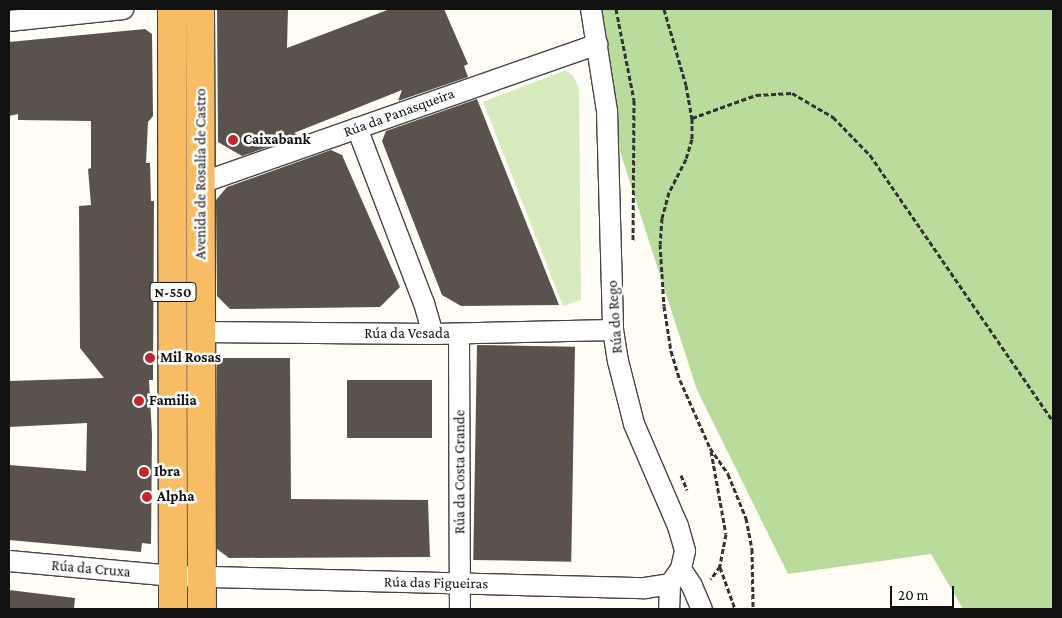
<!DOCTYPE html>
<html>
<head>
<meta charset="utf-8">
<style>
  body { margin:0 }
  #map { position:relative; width:1062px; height:618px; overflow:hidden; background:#fffdf5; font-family:"Crimson Pro",serif }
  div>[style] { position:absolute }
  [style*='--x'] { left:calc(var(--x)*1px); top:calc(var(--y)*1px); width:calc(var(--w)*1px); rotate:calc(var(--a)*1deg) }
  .green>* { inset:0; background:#d5ebbd }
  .forest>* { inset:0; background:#b9dc9c }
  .building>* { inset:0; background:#5a524d; transform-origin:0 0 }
  .path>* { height:3px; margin-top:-1.5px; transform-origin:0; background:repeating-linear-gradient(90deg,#333 0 5px,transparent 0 7.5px) }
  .roads { filter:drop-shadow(1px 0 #444) drop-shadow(-1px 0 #444) drop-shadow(0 1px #444) drop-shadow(0 -1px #444) }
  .minor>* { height:20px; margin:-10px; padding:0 10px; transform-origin:10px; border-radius:10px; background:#fff }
  .trunk>* { height:28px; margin:-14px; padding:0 14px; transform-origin:14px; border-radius:14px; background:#f7bc64 }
  .dots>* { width:14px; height:14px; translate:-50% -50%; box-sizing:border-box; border:2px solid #fff; border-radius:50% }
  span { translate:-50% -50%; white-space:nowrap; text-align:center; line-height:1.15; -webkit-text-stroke:5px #fff; paint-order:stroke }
  .shield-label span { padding:1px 4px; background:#fff; border:1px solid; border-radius:4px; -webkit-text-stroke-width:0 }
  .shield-label { font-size:14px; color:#111; font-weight:700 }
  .street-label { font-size:15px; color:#111 }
  .poi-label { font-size:15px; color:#111; font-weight:700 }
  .left { translate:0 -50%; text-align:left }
  .frame { position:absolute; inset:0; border:10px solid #111; pointer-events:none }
  .scale { position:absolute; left:890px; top:586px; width:64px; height:22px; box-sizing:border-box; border:2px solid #111; border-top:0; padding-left:6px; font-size:15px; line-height:18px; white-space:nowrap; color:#111; -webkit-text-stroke:4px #fff; paint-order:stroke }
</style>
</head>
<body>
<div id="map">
  <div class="green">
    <i style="clip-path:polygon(566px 70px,574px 77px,579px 89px,581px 300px,563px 306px,483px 102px)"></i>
  </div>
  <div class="forest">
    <i style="clip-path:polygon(589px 9px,1053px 9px,1053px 609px,963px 609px,931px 554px,788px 574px,697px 390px,607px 111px)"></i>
  </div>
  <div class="building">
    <i style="clip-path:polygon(217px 9px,288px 9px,287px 48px,390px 9px,444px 9px,468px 64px,464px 66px,468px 77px,398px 101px,402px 90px,294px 133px,300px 136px,242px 156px,218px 142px)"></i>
    <i style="clip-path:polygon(145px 29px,152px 34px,153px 116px,148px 122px,146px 163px,150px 163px,151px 201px,154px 201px,153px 380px,149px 380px,152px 435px,151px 544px,142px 543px,141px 552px,9px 540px,9px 465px,86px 471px,87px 423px,9px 427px,9px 381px,104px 378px,80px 348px,79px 206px,91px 205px,88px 169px,91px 168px,91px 121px,18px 120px,18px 114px,9px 116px,9px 42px)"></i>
    <i style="clip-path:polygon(477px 99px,559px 305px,461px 306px,442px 295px,382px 141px,386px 131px)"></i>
    <i style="clip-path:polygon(331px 150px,342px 155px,400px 287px,380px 307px,230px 309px,217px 296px,216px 200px,227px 187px)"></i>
    <i style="left:477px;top:345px;width:98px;height:215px;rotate:1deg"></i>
    <i style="clip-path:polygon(217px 358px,290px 358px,291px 499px,428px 500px,430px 557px,229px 558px,217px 549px)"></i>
    <i style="left:347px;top:380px;width:85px;height:58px"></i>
    <i style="clip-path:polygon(9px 590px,75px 598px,74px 609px,9px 609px)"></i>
  </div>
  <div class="path">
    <i style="--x:616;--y:9;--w:93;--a:78.8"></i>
    <i style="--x:634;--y:100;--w:142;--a:90.4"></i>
    <i style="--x:664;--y:9;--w:79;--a:73.9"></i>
    <i style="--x:686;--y:85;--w:34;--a:80"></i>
    <i style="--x:692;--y:118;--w:21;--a:90"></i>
    <i style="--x:692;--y:139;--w:21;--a:107"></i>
    <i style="--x:686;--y:159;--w:37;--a:117"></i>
    <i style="--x:669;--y:192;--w:27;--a:105"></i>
    <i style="--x:662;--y:218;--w:26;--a:94"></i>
    <i style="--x:660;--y:244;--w:62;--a:86.3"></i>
    <i style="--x:664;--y:306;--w:46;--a:81.2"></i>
    <i style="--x:671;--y:351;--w:30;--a:73"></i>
    <i style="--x:680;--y:380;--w:74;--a:66.2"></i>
    <i style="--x:710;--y:448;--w:32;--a:55"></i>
    <i style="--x:728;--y:474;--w:48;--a:67.8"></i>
    <i style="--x:746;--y:518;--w:32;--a:79"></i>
    <i style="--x:752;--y:549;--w:60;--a:89"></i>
    <i style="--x:692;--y:118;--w:68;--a:-19.8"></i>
    <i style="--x:756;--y:95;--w:36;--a:-3"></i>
    <i style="--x:792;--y:93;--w:48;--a:30.3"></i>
    <i style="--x:833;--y:117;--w:53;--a:45.8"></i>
    <i style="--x:870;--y:155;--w:323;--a:55.5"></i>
    <i style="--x:711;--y:451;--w:84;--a:79.8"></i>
    <i style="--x:726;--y:534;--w:33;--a:101"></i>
    <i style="--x:720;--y:566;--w:16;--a:125"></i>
    <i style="--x:681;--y:475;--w:16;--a:68"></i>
    <i style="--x:720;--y:567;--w:45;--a:70.3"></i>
  </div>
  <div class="roads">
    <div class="minor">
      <i style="--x:591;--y:9;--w:103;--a:81.1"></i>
      <i style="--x:607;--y:111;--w:219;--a:88.4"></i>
      <i style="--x:613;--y:330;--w:31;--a:81"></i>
      <i style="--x:618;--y:361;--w:65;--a:75.7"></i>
      <i style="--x:634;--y:424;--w:111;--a:66.7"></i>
      <i style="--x:678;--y:526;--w:26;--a:74"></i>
      <i style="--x:685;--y:551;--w:18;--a:103"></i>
      <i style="--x:681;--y:569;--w:19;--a:126"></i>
      <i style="--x:670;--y:584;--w:25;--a:92"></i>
      <i style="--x:9;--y:21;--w:115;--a:-6"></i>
      <i style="--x:357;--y:128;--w:187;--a:69.1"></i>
      <i style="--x:424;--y:303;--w:32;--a:74"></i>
      <i style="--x:201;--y:183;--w:420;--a:-19.3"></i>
      <i style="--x:200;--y:332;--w:233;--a:0.5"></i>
      <i style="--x:433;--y:334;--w:180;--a:-1.3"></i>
      <i style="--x:459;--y:334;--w:275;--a:89.8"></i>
      <i style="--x:9;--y:561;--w:165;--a:5.2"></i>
      <i style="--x:173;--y:576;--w:472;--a:1.5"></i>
      <i style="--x:645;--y:588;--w:25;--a:-9"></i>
      <i style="--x:681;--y:569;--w:20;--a:57"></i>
      <i style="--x:692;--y:586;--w:25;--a:67"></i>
    </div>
    <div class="trunk">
      <i style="--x:172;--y:9;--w:600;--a:89.9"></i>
      <i style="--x:200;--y:9;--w:600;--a:89.81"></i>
    </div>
  </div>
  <div class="dots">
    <i style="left:233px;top:140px;background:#c4262e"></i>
    <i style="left:150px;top:358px;background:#c4262e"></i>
    <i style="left:139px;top:401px;background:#c4262e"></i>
    <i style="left:144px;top:472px;background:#c4262e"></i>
    <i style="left:147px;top:497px;background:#c4262e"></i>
  </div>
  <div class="shield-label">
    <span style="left:173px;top:292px">N-550</span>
  </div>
  <div class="street-label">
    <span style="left:399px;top:113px;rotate:-20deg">Rúa da Panasqueira</span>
    <span style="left:201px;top:174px;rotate:-90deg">Avenida de Rosalía de Castro</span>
    <span style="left:615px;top:317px;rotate:-94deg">Rúa do Rego</span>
    <span style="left:407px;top:334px">Rúa da Vesada</span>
    <span style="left:460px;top:472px;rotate:-90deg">Rúa da Costa Grande</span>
    <span style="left:91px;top:569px;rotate:5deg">Rúa da Cruxa</span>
    <span style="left:436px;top:583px;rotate:1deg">Rúa das Figueiras</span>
  </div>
  <div class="poi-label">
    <span class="left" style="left:243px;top:140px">Caixabank</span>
    <span class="left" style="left:160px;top:358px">Mil Rosas</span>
    <span class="left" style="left:149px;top:401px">Familia</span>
    <span class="left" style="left:154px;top:472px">Ibra</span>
    <span class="left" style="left:157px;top:497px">Alpha</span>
  </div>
  <div class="frame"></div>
  <div class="scale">20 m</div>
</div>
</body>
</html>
